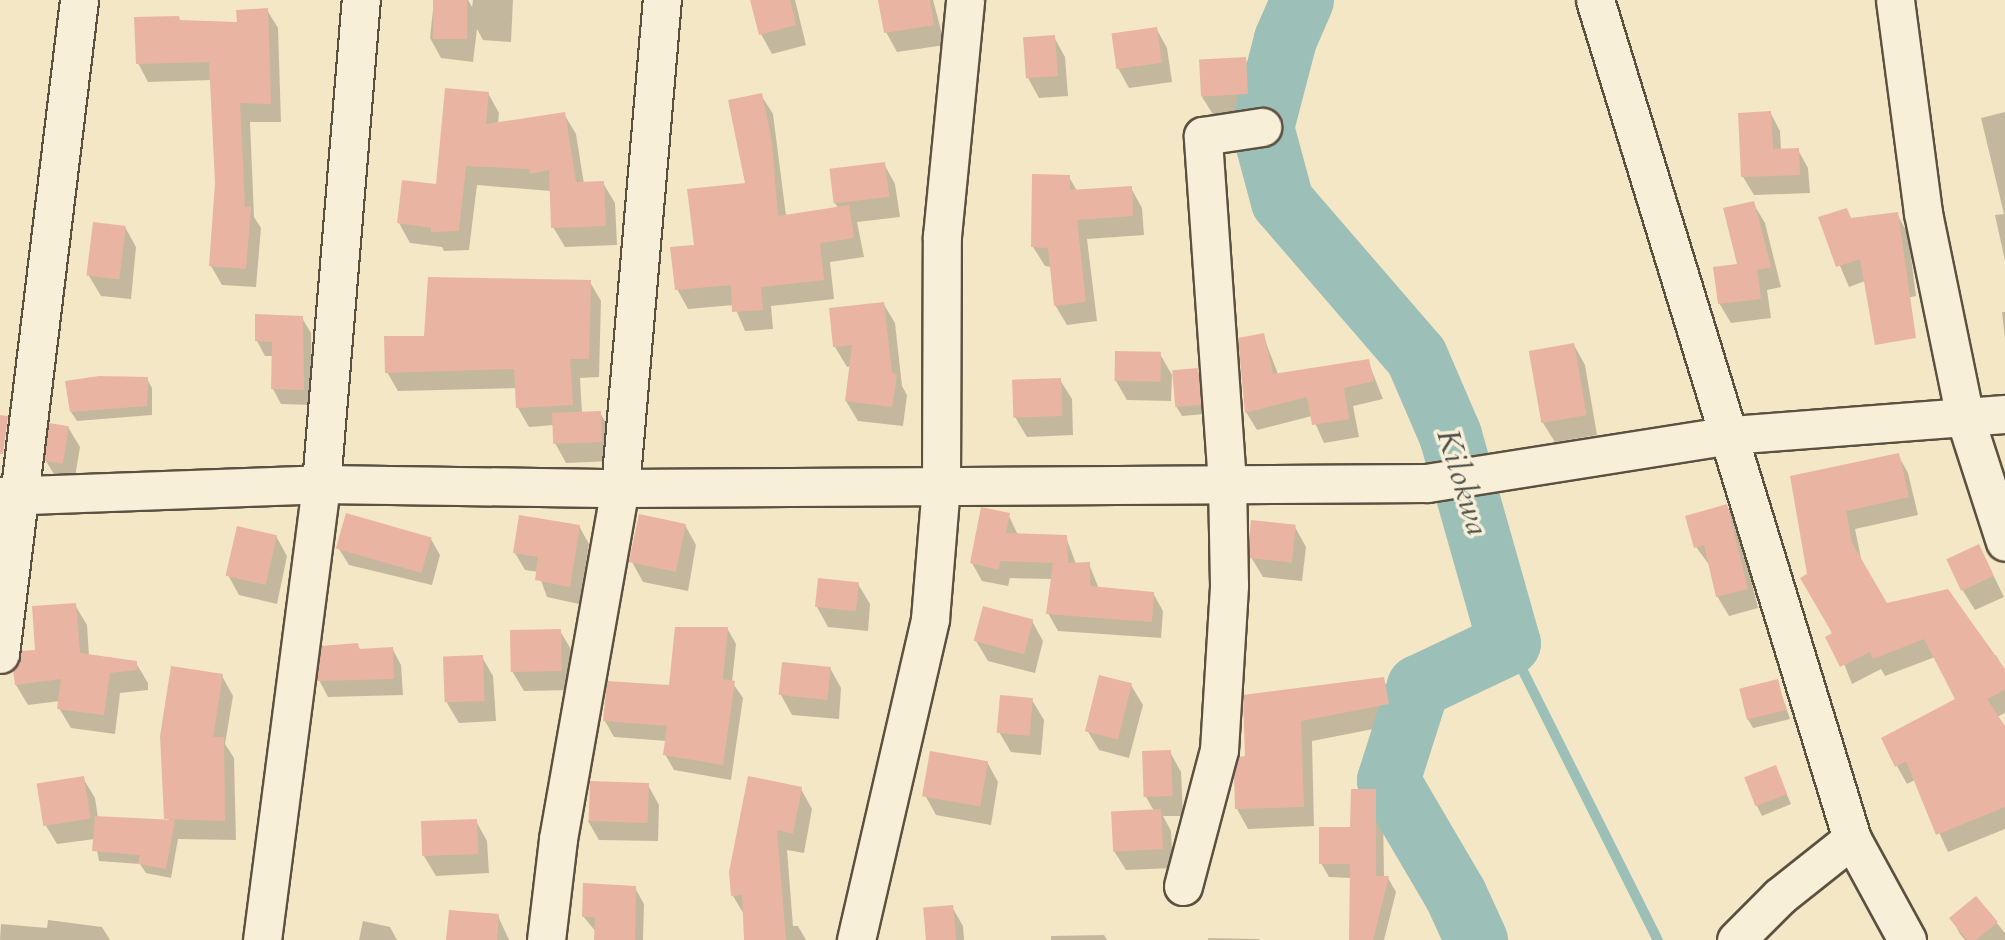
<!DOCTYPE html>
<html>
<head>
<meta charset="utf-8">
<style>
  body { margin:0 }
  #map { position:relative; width:2005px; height:940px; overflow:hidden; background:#f4e7c5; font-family:Cardo,serif }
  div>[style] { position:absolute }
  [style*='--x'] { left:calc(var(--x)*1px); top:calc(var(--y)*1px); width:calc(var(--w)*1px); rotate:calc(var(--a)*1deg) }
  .shadow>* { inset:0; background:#0003 }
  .stream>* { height:10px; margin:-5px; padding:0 5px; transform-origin:5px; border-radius:5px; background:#9cbfb8 }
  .river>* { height:63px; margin:-31.5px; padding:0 31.5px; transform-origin:31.5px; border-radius:31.5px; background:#9cbfb8 }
  .building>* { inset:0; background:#e9b5a2; transform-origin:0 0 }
  .roads { filter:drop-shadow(2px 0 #5c5141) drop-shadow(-2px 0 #5c5141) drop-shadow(0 2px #5c5141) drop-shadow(0 -2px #5c5141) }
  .minor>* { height:37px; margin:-18.5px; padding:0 18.5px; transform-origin:18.5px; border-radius:18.5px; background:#f8efd9 }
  span { translate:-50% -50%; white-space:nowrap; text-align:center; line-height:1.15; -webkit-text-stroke:7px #f8efd9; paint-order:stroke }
  .water-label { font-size:32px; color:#4c4f46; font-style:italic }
</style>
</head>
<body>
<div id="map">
  <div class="shadow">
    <i style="clip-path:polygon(434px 0,468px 0,472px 7px,473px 0,513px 0,511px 42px,483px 40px,477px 29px,473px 62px,441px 58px,430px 38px)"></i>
    <i style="clip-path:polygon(752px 0,795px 0,806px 45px,772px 54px,761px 34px)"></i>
    <i style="clip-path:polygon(880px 0,933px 0,945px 45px,897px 52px,886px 32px)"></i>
    <i style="clip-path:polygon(267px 10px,278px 28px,281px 122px,250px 122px,254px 217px,261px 228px,256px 287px,222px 285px,211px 266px,217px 183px,212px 80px,148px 82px,138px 63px,181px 22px,239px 24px)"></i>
    <i style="clip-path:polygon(1156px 28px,1167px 48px,1172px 82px,1129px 88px,1118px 68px,1113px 34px)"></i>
    <i style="clip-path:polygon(1054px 37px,1065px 57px,1068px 96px,1039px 98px,1028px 78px)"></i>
    <i style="clip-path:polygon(1245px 59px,1256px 79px,1259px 114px,1214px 116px,1202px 97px)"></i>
    <i style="clip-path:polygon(488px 93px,499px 113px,498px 124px,564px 114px,576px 134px,584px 184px,603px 183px,615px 203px,617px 245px,565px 247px,553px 227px,551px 191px,477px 185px,469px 250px,444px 251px,442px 247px,410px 243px,399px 223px,438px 186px)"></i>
    <i style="clip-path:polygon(761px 95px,773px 114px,786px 216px,838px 208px,835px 203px,884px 164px,895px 184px,900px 217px,857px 222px,864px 257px,830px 262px,834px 299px,771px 306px,773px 329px,745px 331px,734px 305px,688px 309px,677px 289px,696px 247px,747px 185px)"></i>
    <i style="clip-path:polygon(1770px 112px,1780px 131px,1781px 150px,1798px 150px,1808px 168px,1810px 193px,1754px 195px,1743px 177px)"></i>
    <i style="clip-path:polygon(2005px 112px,2005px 261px,1995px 215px,2004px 214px,1981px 118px)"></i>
    <i style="clip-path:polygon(1069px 177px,1077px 191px,1131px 188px,1142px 208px,1144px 235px,1087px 239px,1097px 321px,1067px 325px,1055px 305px,1051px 267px,1045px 266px,1033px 247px)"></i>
    <i style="clip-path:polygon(1753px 203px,1765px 223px,1781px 287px,1767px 290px,1771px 318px,1731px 323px,1719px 303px,1739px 266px)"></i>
    <i style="clip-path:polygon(1846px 210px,1852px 220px,1897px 214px,1908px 234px,1916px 296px,1876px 304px,1865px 281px,1849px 287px,1820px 219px)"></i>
    <i style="clip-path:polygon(125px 227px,136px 247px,131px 299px,101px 296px,89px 276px)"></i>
    <i style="clip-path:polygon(590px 282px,601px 301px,599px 377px,580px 378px,582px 413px,600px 413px,612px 433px,613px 461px,566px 463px,555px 443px,554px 425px,529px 427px,518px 408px,517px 388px,398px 391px,387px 372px,426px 338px)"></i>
    <i style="clip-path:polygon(883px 303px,895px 323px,902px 386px,907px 395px,903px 426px,858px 421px,846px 401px,851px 366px,847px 367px,835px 347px,831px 310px)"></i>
    <i style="clip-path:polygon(2002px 312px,2005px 312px,2005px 339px)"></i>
    <i style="clip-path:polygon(302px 318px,311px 333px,312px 405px,281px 404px,273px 389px,273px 356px,265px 356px,257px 341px)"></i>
    <i style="clip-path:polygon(1263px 335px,1278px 374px,1368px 361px,1383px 399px,1353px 406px,1359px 437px,1324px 443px,1312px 416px,1257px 430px,1246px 412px)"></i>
    <i style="clip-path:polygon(1574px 345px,1585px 365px,1597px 435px,1555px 442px,1543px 423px)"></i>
    <i style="clip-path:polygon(1160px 354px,1172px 375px,1171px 401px,1127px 400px,1116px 381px)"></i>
    <i style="clip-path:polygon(1197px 370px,1203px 380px,1205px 414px,1182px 416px,1176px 406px)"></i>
    <i style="clip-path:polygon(147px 379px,152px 388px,152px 415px,77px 421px,71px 412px)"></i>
    <i style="clip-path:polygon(1060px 380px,1072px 399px,1073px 435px,1027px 437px,1015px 417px)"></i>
    <i style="clip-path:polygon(68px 427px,80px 447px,74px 483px,58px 481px,46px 461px)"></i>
    <i style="clip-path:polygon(1898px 455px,1908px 473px,1918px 515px,1855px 529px,1862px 563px,1886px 605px,1991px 657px,1996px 655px,2005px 672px,2005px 713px,1997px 717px,2005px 729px,2005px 829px,1948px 852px,1915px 780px,1907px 784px,1897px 766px,1958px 700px,1935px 657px,1885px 676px,1881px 669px,1852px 684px,1809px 575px,1792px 477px)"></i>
    <i style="clip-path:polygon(1727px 506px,1738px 526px,1758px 608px,1729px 616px,1717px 596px,1710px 566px,1696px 547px)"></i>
    <i style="clip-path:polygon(1008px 514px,1018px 535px,1066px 537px,1076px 564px,1089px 564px,1099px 589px,1153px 593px,1163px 611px,1161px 638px,1058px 631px,1048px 613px,1052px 579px,1010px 578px,1008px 586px,982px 581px,972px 563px)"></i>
    <i style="clip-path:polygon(685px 525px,696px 545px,688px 591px,643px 582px,632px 562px)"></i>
    <i style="clip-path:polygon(579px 526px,589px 544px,579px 604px,547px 597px,538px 572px,525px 570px,515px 553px)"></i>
    <i style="clip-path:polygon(1295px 527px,1306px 547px,1302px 581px,1263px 577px,1251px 557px)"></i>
    <i style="clip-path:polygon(276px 536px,287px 556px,277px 604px,239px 595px,228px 575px)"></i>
    <i style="clip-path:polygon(431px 539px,440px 555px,432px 585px,349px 565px,339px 549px)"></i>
    <i style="clip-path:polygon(1979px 546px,2004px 597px,1975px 610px,1963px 591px)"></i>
    <i style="clip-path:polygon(858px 584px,870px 604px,868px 631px,828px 627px,817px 607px)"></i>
    <i style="clip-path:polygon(75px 605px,87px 625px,89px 656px,136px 663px,148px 683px,148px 690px,120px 693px,115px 734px,71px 728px,59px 708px,60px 701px,28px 705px,16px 685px,36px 651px)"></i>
    <i style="clip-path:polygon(1032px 621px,1043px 641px,1035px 673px,988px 661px,976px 641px)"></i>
    <i style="clip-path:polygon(727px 628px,736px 644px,732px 682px,743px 698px,731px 780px,674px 770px,665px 754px,667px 741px,614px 737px,605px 721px,670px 687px)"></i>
    <i style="clip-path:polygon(560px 631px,572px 651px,572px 690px,524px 691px,512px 671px)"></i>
    <i style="clip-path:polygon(357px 644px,361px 651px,392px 648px,401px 665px,403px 695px,328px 697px,319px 680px)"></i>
    <i style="clip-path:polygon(482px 657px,493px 676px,496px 721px,459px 723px,447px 703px)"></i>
    <i style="clip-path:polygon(830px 668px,841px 688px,839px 719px,792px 715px,781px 695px)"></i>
    <i style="clip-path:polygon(222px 676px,233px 696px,225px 744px,234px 758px,236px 840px,178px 839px,171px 878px,146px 873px,140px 864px,99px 861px,95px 839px,57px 844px,45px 824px,83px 778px,95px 798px,98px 818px,168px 822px)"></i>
    <i style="clip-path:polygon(1383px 679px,1394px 699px,1399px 724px,1312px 741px,1314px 826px,1248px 829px,1237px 809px,1247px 758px,1245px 697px)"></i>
    <i style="clip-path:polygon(1777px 681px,1790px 719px,1753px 728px,1747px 718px)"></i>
    <i style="clip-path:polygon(1131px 685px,1143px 705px,1129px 758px,1099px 750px,1087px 730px)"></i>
    <i style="clip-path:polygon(1032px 700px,1044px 720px,1041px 755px,1011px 752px,999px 732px)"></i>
    <i style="clip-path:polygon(1170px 752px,1181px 772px,1183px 816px,1163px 816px,1171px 831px,1173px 868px,1126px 870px,1114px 851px,1154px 811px,1146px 797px)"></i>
    <i style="clip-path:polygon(987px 762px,998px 782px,991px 825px,936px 815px,925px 795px)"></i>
    <i style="clip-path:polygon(1775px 767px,1791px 804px,1762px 816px,1757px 806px)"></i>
    <i style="clip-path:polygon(648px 785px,659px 805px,658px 841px,599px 840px,588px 821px)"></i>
    <i style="clip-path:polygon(801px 789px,812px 809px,804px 853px,787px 850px,793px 926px,798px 926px,806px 940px,746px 940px,745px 916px,733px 896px)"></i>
    <i style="clip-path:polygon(1375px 791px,1383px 805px,1384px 878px,1388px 878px,1396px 892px,1384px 940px,1351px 940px,1351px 878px,1329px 877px,1321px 863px,1352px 828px)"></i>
    <i style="clip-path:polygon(476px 821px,487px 841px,489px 873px,436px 876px,424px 856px)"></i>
    <i style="clip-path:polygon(635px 888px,644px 904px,643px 940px,595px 940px,596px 932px,583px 916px)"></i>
    <i style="clip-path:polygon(1976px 898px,2005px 933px,2005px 940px,1965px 940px,1960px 934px,1952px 919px)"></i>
    <i style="clip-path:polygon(952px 907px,963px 926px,964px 940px,927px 940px)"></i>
    <i style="clip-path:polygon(498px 916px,509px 940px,448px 940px)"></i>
    <i style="clip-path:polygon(48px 920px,102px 927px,110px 940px,0 940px,1px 924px,47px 928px)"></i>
    <i style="clip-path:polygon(363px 921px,390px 927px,397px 940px,359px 940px)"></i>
    <i style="clip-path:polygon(1104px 935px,1107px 940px,1051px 940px,1051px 936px)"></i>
    <i style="clip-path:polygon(1208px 938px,1259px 939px,1260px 940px,1208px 940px)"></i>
  </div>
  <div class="stream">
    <i style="--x:1509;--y:643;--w:332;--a:63.4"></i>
  </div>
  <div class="river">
    <i style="--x:1302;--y:0;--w:43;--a:113.6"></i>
    <i style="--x:1285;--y:39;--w:91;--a:104.6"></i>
    <i style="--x:1262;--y:127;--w:77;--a:74.9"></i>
    <i style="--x:1282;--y:201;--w:205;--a:49.2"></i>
    <i style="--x:1416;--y:356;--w:86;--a:66.7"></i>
    <i style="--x:1450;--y:435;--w:216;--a:74.2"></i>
    <i style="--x:1509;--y:643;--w:101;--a:154.7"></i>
    <i style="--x:1418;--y:686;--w:99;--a:107.7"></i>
    <i style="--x:1388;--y:780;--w:132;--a:59.6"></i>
    <i style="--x:1455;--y:894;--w:51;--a:65.5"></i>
  </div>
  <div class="building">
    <i style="left:433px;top:0;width:34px;height:39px"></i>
    <i style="clip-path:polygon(750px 0,790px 0,796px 25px,759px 35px)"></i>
    <i style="clip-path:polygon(878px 0,930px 0,934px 25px,884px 33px)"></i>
    <i style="clip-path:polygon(268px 8px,271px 104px,240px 103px,245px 207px,251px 207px,246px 269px,209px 266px,215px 183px,209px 62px,136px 64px,134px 17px,179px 16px,180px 20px,237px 22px,236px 10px)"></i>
    <i style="left:1157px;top:27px;width:36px;height:46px;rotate:82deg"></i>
    <i style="left:1055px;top:35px;width:41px;height:32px;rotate:86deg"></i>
    <i style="left:1246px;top:57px;width:37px;height:47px;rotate:87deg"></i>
    <i style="clip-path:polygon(445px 88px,489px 92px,486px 124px,565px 112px,576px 182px,604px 181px,606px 226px,551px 228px,549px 170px,530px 174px,529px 169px,466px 166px,459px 231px,431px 232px,431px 228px,397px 223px,402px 180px,436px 184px)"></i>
    <i style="clip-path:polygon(762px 93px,772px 143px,778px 216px,849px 205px,854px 238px,820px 243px,824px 280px,761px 287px,763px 310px,732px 312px,731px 285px,675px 290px,670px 247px,694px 245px,687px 189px,745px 183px,728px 100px)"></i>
    <i style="clip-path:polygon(1771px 111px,1773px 149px,1799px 148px,1800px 175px,1741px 177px,1738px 113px)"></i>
    <i style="left:885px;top:162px;width:35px;height:56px;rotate:83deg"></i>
    <i style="clip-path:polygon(1032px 174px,1070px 175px,1070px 190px,1132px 186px,1133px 216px,1077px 220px,1086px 302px,1054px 306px,1048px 248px,1031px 247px)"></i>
    <i style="clip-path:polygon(1754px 201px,1771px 267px,1757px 270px,1761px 299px,1718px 304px,1713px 267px,1737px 264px,1723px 208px)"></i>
    <i style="clip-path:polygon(1847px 208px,1851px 218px,1898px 212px,1916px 338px,1875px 345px,1860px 259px,1836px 267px,1818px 217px)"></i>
    <i style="left:93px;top:222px;width:33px;height:54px;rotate:7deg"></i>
    <i style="clip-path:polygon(428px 277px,591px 280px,589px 359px,570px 359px,573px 405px,516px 408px,514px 369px,385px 373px,384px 336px,424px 336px)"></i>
    <i style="clip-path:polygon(884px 302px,892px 373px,897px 374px,892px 407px,845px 401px,852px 345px,833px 347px,829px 308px)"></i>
    <i style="clip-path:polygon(255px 314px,303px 316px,304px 390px,271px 389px,272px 342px,255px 341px)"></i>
    <i style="clip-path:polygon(1264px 333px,1273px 374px,1369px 359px,1374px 381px,1344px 388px,1349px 419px,1312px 425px,1307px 397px,1245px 413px,1238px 338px)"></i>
    <i style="left:1574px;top:343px;width:73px;height:46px;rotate:80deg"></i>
    <i style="left:1115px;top:351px;width:46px;height:30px;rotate:1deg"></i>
    <i style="left:1198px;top:368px;width:37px;height:26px;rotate:85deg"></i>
    <i style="clip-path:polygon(99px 376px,148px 377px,147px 406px,70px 412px,65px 381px)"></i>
    <i style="left:1061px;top:378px;width:38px;height:49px;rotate:88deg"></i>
    <i style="left:601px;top:411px;width:31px;height:49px;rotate:88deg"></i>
    <i style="clip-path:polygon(0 415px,8px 416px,3px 454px,0 454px)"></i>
    <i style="left:49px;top:423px;width:20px;height:38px;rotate:9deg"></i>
    <i style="clip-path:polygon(1899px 453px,1909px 497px,1846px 511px,1852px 543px,1887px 603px,1948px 589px,2005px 669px,2005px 690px,1987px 699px,2005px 726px,2005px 807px,1936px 835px,1906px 761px,1895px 767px,1881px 738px,1955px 699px,1924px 639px,1873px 659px,1870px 652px,1840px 667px,1825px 637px,1832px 633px,1800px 578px,1807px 574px,1790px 476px)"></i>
    <i style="clip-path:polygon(1727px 504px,1748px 589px,1716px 597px,1704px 545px,1694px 548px,1685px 516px)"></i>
    <i style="clip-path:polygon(981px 507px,1010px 513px,1006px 533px,1067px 535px,1068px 563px,1090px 562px,1090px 586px,1154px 592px,1152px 622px,1046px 614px,1053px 563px,1000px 561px,999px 570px,970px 563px)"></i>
    <i style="left:346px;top:513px;width:89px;height:37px;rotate:16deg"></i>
    <i style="left:639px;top:514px;width:48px;height:49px;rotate:12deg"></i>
    <i style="clip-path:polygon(519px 515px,580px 525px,570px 587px,535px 580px,538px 557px,513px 553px)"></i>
    <i style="left:1251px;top:520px;width:45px;height:38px;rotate:6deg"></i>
    <i style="left:237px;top:526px;width:41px;height:51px;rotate:13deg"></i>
    <i style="left:1979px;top:544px;width:35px;height:36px;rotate:65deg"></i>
    <i style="left:818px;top:578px;width:41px;height:29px;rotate:6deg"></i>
    <i style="clip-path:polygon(76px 603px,80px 653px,137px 661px,137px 670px,110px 673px,104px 715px,57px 709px,61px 679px,15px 685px,13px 670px,21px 651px,35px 650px,32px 606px)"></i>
    <i style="left:983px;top:606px;width:52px;height:36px;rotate:15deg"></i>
    <i style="clip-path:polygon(675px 627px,728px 627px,723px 679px,735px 681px,723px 765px,663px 755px,667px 726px,603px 721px,607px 681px,669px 685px)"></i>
    <i style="left:561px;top:629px;width:42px;height:51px;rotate:89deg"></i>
    <i style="clip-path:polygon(358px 643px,359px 649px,393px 647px,394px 679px,317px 681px,321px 646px)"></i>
    <i style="left:483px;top:655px;width:46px;height:40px;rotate:88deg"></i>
    <i style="left:782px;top:662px;width:49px;height:33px;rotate:6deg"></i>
    <i style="clip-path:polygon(171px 666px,223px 674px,213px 737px,224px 737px,225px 821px,164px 819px,160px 736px)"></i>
    <i style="left:1099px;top:675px;width:34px;height:58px;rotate:14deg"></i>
    <i style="clip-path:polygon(1384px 677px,1389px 704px,1301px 721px,1304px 807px,1235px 809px,1234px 775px,1239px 757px,1245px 756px,1243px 695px)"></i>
    <i style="left:1778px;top:679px;width:32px;height:40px;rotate:76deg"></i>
    <i style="left:1000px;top:695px;width:33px;height:38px;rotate:5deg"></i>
    <i style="left:1171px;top:750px;width:46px;height:29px;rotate:88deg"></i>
    <i style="left:930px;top:751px;width:59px;height:46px;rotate:10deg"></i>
    <i style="left:1776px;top:765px;width:31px;height:34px;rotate:69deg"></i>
    <i style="left:84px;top:776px;width:43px;height:48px;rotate:81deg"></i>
    <i style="clip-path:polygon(748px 776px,802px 787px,793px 834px,777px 830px,786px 940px,744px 940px,742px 895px,731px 896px,729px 872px)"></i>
    <i style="left:590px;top:781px;width:59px;height:40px;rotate:2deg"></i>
    <i style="clip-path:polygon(1351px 789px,1376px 789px,1376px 876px,1389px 876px,1373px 940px,1349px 940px,1350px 864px,1319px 864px,1319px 827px,1350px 827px)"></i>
    <i style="left:1161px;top:809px;width:40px;height:50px;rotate:87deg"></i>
    <i style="clip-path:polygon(95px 816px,175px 820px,166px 869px,138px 864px,140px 855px,92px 851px)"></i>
    <i style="left:477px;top:819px;width:35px;height:56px;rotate:88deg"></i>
    <i style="clip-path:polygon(583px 883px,636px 886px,635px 940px,594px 940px,595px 917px,582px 917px)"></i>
    <i style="clip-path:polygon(1976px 896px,1998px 922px,1976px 940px,1967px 940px,1949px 918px)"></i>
    <i style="left:953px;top:905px;width:35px;height:30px;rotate:85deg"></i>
    <i style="clip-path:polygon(449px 910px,499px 914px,497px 940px,446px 940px)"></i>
  </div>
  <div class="roads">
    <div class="minor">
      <i style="--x:1595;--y:0;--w:877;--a:72.97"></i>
      <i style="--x:1852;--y:839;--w:115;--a:61.4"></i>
      <i style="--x:1895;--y:0;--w:215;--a:82.5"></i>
      <i style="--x:1923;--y:213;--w:209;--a:78.4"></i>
      <i style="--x:1965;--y:418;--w:130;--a:72.1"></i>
      <i style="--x:0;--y:496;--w:321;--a:-2.1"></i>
      <i style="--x:321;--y:484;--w:299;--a:0.8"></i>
      <i style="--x:620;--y:488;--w:807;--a:-0.35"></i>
      <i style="--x:1427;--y:483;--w:308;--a:-9"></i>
      <i style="--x:1731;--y:435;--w:275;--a:-4.4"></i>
      <i style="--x:0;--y:654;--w:659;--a:-83.11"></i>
      <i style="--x:1183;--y:886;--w:141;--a:-75.2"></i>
      <i style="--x:1219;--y:750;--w:165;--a:-86.5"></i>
      <i style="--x:1229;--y:585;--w:102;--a:-91.1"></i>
      <i style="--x:1227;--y:483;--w:348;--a:-94"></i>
      <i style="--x:1203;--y:136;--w:60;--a:-8.7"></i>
      <i style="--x:262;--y:940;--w:460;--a:-82.6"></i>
      <i style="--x:321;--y:484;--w:486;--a:-85.3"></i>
      <i style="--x:546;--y:940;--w:102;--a:-83.2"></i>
      <i style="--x:558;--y:839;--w:356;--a:-80"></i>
      <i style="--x:620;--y:488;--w:490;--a:-85.1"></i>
      <i style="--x:856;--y:940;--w:329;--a:-77"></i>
      <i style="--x:930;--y:619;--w:134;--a:-85.3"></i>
      <i style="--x:941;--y:485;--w:249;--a:-89.8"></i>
      <i style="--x:942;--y:236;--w:237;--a:-84.4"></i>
      <i style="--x:1736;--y:940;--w:62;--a:-45"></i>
      <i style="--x:1780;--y:896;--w:92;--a:-38.4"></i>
    </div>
  </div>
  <div class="water-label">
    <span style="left:1462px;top:482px;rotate:73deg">Kilokwa</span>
  </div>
</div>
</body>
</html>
